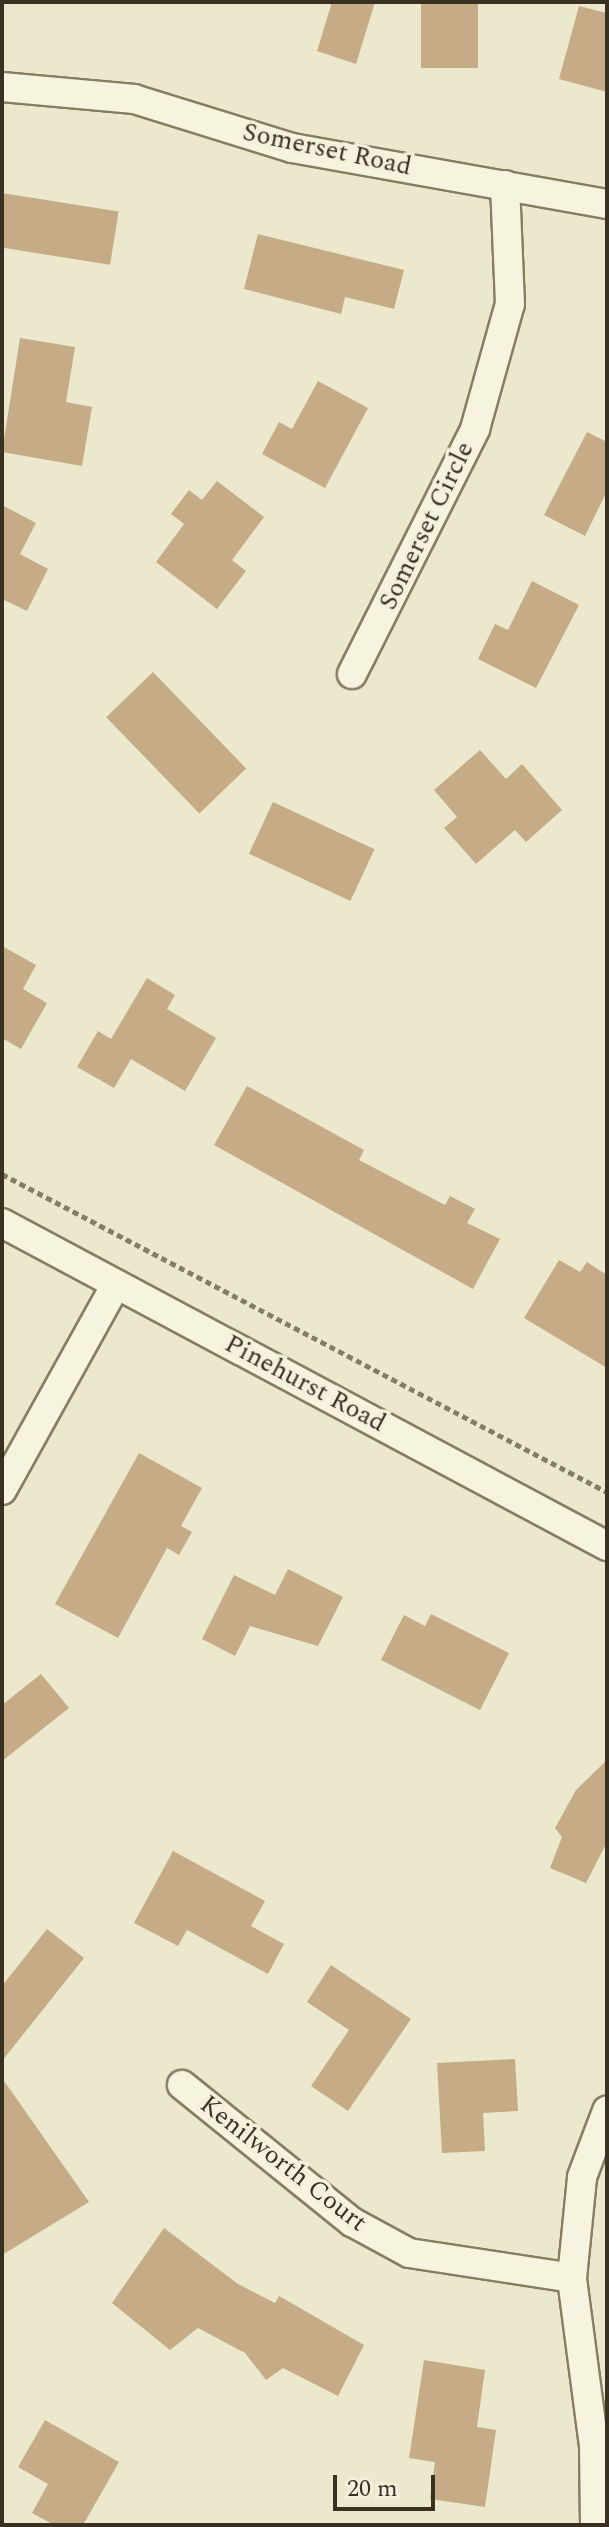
<!DOCTYPE html>
<html>
<head>
<meta charset="utf-8">
<style>
  body { margin:0 }
  #map { position:relative; width:609px; height:2527px; overflow:hidden; background:#ebe8cd; font-family:Spectral,serif }
  div>[style] { position:absolute }
  [style*='--x'] { left:calc(var(--x)*1px); top:calc(var(--y)*1px); width:calc(var(--w)*1px); rotate:calc(var(--a)*1deg) }
  .building>* { inset:0; background:#c5ac87; transform-origin:0 0 }
  .path>* { height:5px; margin-top:-2.5px; transform-origin:0; background:repeating-linear-gradient(90deg,#877d62 0 6px,transparent 0 10px) }
  .roads { filter:drop-shadow(2px 0 #877d62) drop-shadow(-2px 0 #877d62) drop-shadow(0 2px #877d62) drop-shadow(0 -2px #877d62) }
  .street>* { height:28px; margin:-14px; padding:0 14px; transform-origin:14px; border-radius:14px; background:#f6f4df }
  span { translate:-50% -50%; white-space:nowrap; text-align:center; line-height:1.15; -webkit-text-stroke:7px #f3f1db; paint-order:stroke }
  .street-label { font-size:26px; color:#393223 }
  .frame { position:absolute; inset:0; border:4px solid #393223; pointer-events:none }
  .scale { position:absolute; left:333px; top:2475px; width:102px; height:36px; box-sizing:border-box; border:4px solid #393223; border-top:0; padding-left:10px; font-size:24px; line-height:28px; white-space:nowrap; color:#393223; -webkit-text-stroke:6px #f3f1db; paint-order:stroke }
</style>
</head>
<body>
<div id="map">
  <div class="building">
    <i style="clip-path:polygon(332px 2px,375px 2px,356px 64px,317px 51px)"></i>
    <i style="left:421px;top:2px;width:57px;height:66px"></i>
    <i style="clip-path:polygon(579px 6px,607px 13px,607px 92px,559px 79px)"></i>
    <i style="left:2px;top:193px;width:118px;height:54px;rotate:9deg"></i>
    <i style="clip-path:polygon(258px 234px,404px 270px,394px 309px,345px 297px,341px 314px,244px 289px)"></i>
    <i style="clip-path:polygon(20px 338px,75px 347px,66px 402px,92px 407px,82px 466px,2px 452px)"></i>
    <i style="clip-path:polygon(318px 381px,368px 408px,325px 488px,262px 454px,279px 422px,292px 429px)"></i>
    <i style="clip-path:polygon(587px 432px,607px 442px,607px 491px,585px 536px,544px 515px)"></i>
    <i style="clip-path:polygon(217px 481px,264px 517px,232px 560px,246px 571px,217px 609px,156px 562px,184px 524px,171px 514px,189px 490px,202px 500px)"></i>
    <i style="clip-path:polygon(2px 505px,36px 523px,20px 554px,48px 569px,27px 611px,2px 599px)"></i>
    <i style="clip-path:polygon(532px 581px,579px 605px,536px 688px,478px 659px,495px 624px,508px 630px)"></i>
    <i style="left:153px;top:672px;width:134px;height:65px;rotate:46deg"></i>
    <i style="clip-path:polygon(480px 750px,506px 779px,522px 764px,562px 810px,526px 842px,515px 830px,476px 864px,444px 828px,457px 817px,434px 790px)"></i>
    <i style="left:273px;top:802px;width:112px;height:57px;rotate:25deg"></i>
    <i style="clip-path:polygon(2px 946px,36px 965px,23px 989px,47px 1003px,21px 1049px,2px 1038px)"></i>
    <i style="clip-path:polygon(147px 978px,175px 995px,167px 1009px,216px 1038px,185px 1091px,131px 1059px,114px 1088px,77px 1067px,98px 1031px,111px 1039px)"></i>
    <i style="clip-path:polygon(247px 1086px,364px 1150px,359px 1160px,445px 1205px,450px 1196px,475px 1209px,467px 1223px,500px 1239px,473px 1289px,214px 1145px)"></i>
    <i style="clip-path:polygon(559px 1260px,580px 1272px,587px 1262px,607px 1275px,607px 1368px,524px 1318px)"></i>
    <i style="clip-path:polygon(139px 1453px,202px 1488px,181px 1526px,192px 1532px,179px 1555px,167px 1548px,118px 1638px,55px 1604px)"></i>
    <i style="clip-path:polygon(288px 1569px,343px 1597px,318px 1646px,250px 1626px,235px 1656px,202px 1639px,234px 1575px,275px 1595px)"></i>
    <i style="clip-path:polygon(431px 1614px,509px 1653px,480px 1710px,381px 1660px,404px 1615px,425px 1626px)"></i>
    <i style="clip-path:polygon(41px 1674px,69px 1708px,2px 1761px,2px 1705px)"></i>
    <i style="clip-path:polygon(607px 1760px,607px 1842px,586px 1883px,550px 1868px,562px 1837px,555px 1828px,576px 1790px)"></i>
    <i style="clip-path:polygon(173px 1851px,265px 1901px,251px 1926px,284px 1944px,268px 1974px,187px 1930px,178px 1946px,134px 1923px)"></i>
    <i style="clip-path:polygon(47px 1929px,84px 1958px,2px 2061px,2px 1986px)"></i>
    <i style="clip-path:polygon(331px 1965px,411px 2019px,348px 2111px,311px 2086px,349px 2030px,307px 2002px)"></i>
    <i style="clip-path:polygon(515px 2059px,518px 2111px,483px 2113px,485px 2151px,442px 2153px,437px 2063px)"></i>
    <i style="clip-path:polygon(2px 2078px,89px 2202px,2px 2255px)"></i>
    <i style="clip-path:polygon(164px 2228px,238px 2284px,275px 2303px,279px 2296px,364px 2345px,338px 2396px,283px 2368px,266px 2380px,245px 2353px,198px 2328px,170px 2350px,112px 2303px)"></i>
    <i style="clip-path:polygon(424px 2360px,485px 2370px,477px 2427px,496px 2430px,485px 2507px,430px 2499px,435px 2462px,409px 2458px)"></i>
    <i style="clip-path:polygon(45px 2420px,119px 2462px,83px 2525px,54px 2525px,32px 2513px,48px 2484px,18px 2467px)"></i>
  </div>
  <div class="path">
    <i style="--x:2;--y:1174;--w:683;--a:27.73"></i>
  </div>
  <div class="roads">
    <div class="street">
      <i style="--x:2;--y:87;--w:133;--a:5.2"></i>
      <i style="--x:134;--y:99;--w:165;--a:17.2"></i>
      <i style="--x:292;--y:148;--w:320;--a:10.1"></i>
      <i style="--x:352;--y:674;--w:274;--a:-63.3"></i>
      <i style="--x:475;--y:429;--w:130;--a:-74.4"></i>
      <i style="--x:510;--y:304;--w:119;--a:-92.4"></i>
      <i style="--x:2;--y:1223;--w:686;--a:28.1"></i>
      <i style="--x:2;--y:1490;--w:235;--a:-61"></i>
      <i style="--x:182;--y:2085;--w:218;--a:38.9"></i>
      <i style="--x:352;--y:2222;--w:65;--a:28.5"></i>
      <i style="--x:409;--y:2253;--w:165;--a:8.7"></i>
      <i style="--x:595;--y:2525;--w:79;--a:-90.7"></i>
      <i style="--x:594;--y:2446;--w:169;--a:-97.5"></i>
      <i style="--x:572;--y:2278;--w:101;--a:-84.3"></i>
      <i style="--x:582;--y:2177;--w:71;--a:-69.3"></i>
    </div>
  </div>
  <div class="street-label">
    <span style="left:327px;top:150px;rotate:12deg">Somerset Road</span>
    <span style="left:427px;top:526px;rotate:-64deg">Somerset Circle</span>
    <span style="left:305px;top:1384px;rotate:28deg">Pinehurst Road</span>
    <span style="left:283px;top:2164px;rotate:38deg">Kenilworth Court</span>
  </div>
  <div class="frame"></div>
  <div class="scale">20 m</div>
</div>
</body>
</html>
